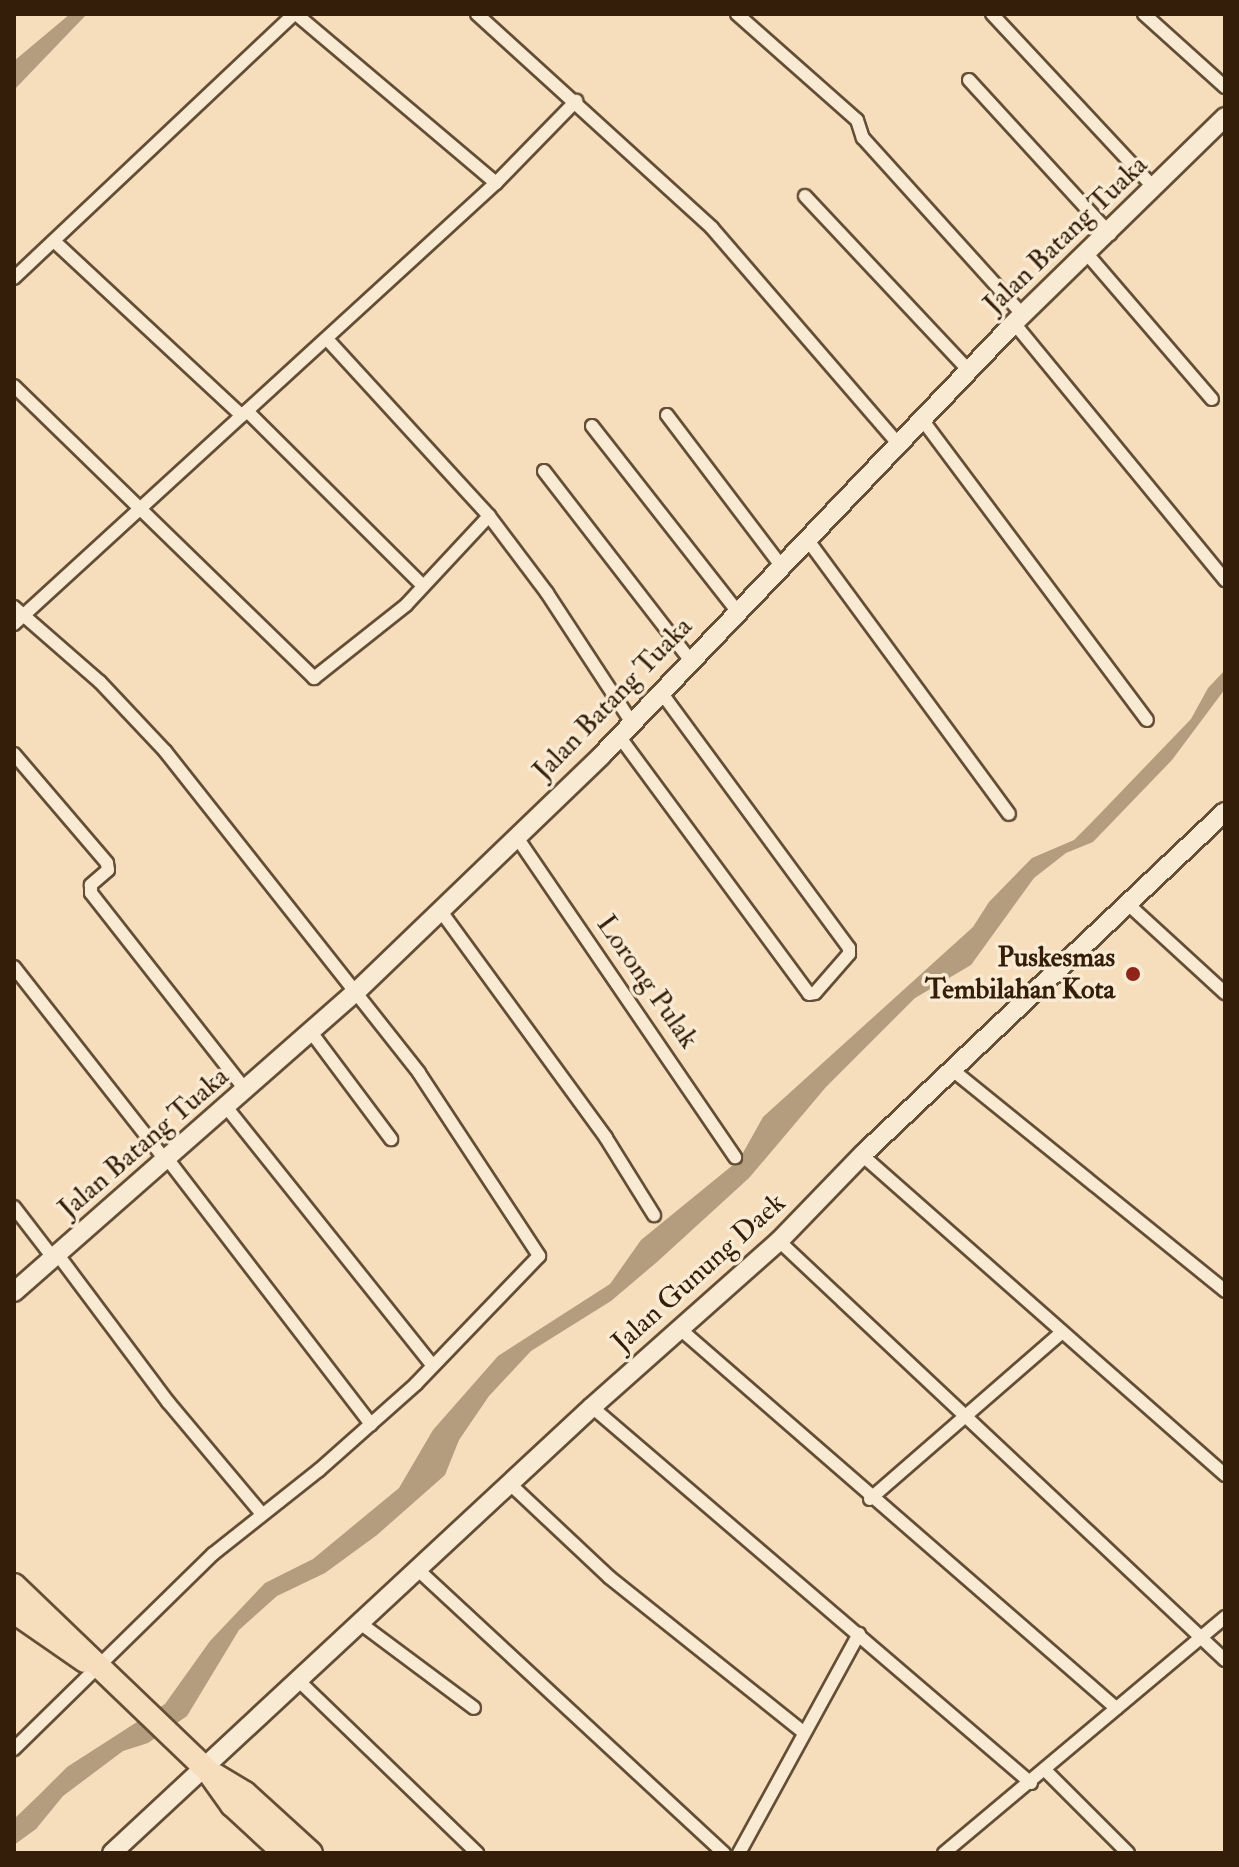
<!DOCTYPE html>
<html>
<head>
<meta charset="utf-8">
<style>
  body { margin:0 }
  #map { position:relative; width:1239px; height:1867px; overflow:hidden; background:#f6debc; font-family:"IM FELL Double Pica",serif }
  div>[style] { position:absolute }
  [style*='--x'] { left:calc(var(--x)*1px); top:calc(var(--y)*1px); width:calc(var(--w)*1px); rotate:calc(var(--a)*1deg) }
  .water>* { inset:0; background:#b49d7f }
  .roads { filter:drop-shadow(2px 0 #644e36) drop-shadow(-2px 0 #644e36) drop-shadow(0 2px #644e36) drop-shadow(0 -2px #644e36) }
  .street>* { height:12px; margin:-6px; padding:0 6px; transform-origin:6px; border-radius:6px; background:#f9ead3 }
  .secondary>* { height:18px; margin:-9px; padding:0 9px; transform-origin:9px; border-radius:9px; background:#f9ead3 }
  .highway>* { height:22px; margin:-11px; padding:0 11px; transform-origin:11px; border-radius:11px; background:#f6debc }
  .dots>* { width:22px; height:22px; translate:-50% -50%; box-sizing:border-box; border:4px solid #f9ead3; border-radius:50% }
  span { translate:-50% -50%; white-space:nowrap; text-align:center; line-height:1.15; -webkit-text-stroke:7px #f9ead3; paint-order:stroke }
  .street-label { font-size:28px; color:#341e0a }
  .poi-label { font-size:28px; color:#341e0a; font-weight:700 }
  .right { translate:-100% -50%; text-align:right }
  .frame { position:absolute; inset:0; border:16px solid #341e0a; pointer-events:none }
</style>
</head>
<body>
<div id="map">
  <div class="water">
    <i style="clip-path:polygon(70px 14px,87px 14px,14px 90px,14px 61px)"></i>
    <i style="clip-path:polygon(1225px 670px,1225px 689px,1172px 760px,1093px 842px,1066px 853px,1034px 878px,971px 965px,915px 998px,826px 1087px,749px 1178px,657px 1262px,611px 1301px,531px 1351px,489px 1396px,459px 1440px,445px 1475px,377px 1535px,325px 1573px,277px 1596px,239px 1630px,187px 1716px,148px 1743px,123px 1751px,63px 1796px,36px 1829px,14px 1845px,14px 1819px,39px 1795px,67px 1767px,165px 1704px,210px 1641px,265px 1583px,313px 1559px,399px 1488px,433px 1430px,498px 1356px,610px 1284px,641px 1240px,739px 1160px,763px 1117px,973px 927px,989px 902px,1032px 858px,1074px 840px,1091px 823px,1191px 719px,1208px 688px)"></i>
  </div>
  <div class="roads">
    <div class="street">
      <i style="--x:296;--y:14;--w:262;--a:40.2"></i>
      <i style="--x:477;--y:14;--w:318;--a:42.3"></i>
      <i style="--x:712;--y:228;--w:288;--a:49.2"></i>
      <i style="--x:737;--y:14;--w:160;--a:41.5"></i>
      <i style="--x:857;--y:120;--w:19;--a:72"></i>
      <i style="--x:863;--y:138;--w:239;--a:47.9"></i>
      <i style="--x:992;--y:14;--w:238;--a:47"></i>
      <i style="--x:1144;--y:14;--w:109;--a:42"></i>
      <i style="--x:969;--y:80;--w:209;--a:47.5"></i>
      <i style="--x:805;--y:196;--w:241;--a:46.8"></i>
      <i style="--x:55;--y:242;--w:255;--a:42.9"></i>
      <i style="--x:1088;--y:255;--w:190;--a:49.3"></i>
      <i style="--x:14;--y:278;--w:385;--a:-43.3"></i>
      <i style="--x:1014;--y:323;--w:333;--a:50.6"></i>
      <i style="--x:327;--y:339;--w:240;--a:47.5"></i>
      <i style="--x:489;--y:516;--w:96;--a:53"></i>
      <i style="--x:547;--y:593;--w:155;--a:56.8"></i>
      <i style="--x:14;--y:386;--w:419;--a:44.2"></i>
      <i style="--x:314;--y:678;--w:117;--a:-38.4"></i>
      <i style="--x:406;--y:605;--w:122;--a:-47"></i>
      <i style="--x:247;--y:411;--w:248;--a:44.8"></i>
      <i style="--x:667;--y:415;--w:189;--a:52.9"></i>
      <i style="--x:924;--y:422;--w:372;--a:53.2"></i>
      <i style="--x:592;--y:426;--w:236;--a:51.9"></i>
      <i style="--x:544;--y:471;--w:240;--a:52.3"></i>
      <i style="--x:807;--y:539;--w:341;--a:53.7"></i>
      <i style="--x:14;--y:607;--w:114;--a:41.1"></i>
      <i style="--x:100;--y:682;--w:95;--a:46.7"></i>
      <i style="--x:165;--y:751;--w:410;--a:51.7"></i>
      <i style="--x:419;--y:1073;--w:219;--a:56.7"></i>
      <i style="--x:539;--y:1256;--w:178;--a:133.9"></i>
      <i style="--x:416;--y:1384;--w:130;--a:138.4"></i>
      <i style="--x:319;--y:1470;--w:135;--a:141.6"></i>
      <i style="--x:213;--y:1554;--w:279;--a:135.6"></i>
      <i style="--x:14;--y:624;--w:653;--a:-42.46"></i>
      <i style="--x:496;--y:183;--w:115;--a:-45.7"></i>
      <i style="--x:619;--y:736;--w:320;--a:53.6"></i>
      <i style="--x:809;--y:994;--w:6;--a:-9"></i>
      <i style="--x:815;--y:993;--w:52;--a:-48.9"></i>
      <i style="--x:849;--y:954;--w:6;--a:-90"></i>
      <i style="--x:849;--y:948;--w:318;--a:-126.3"></i>
      <i style="--x:14;--y:754;--w:143;--a:49.5"></i>
      <i style="--x:107;--y:863;--w:7;--a:82"></i>
      <i style="--x:108;--y:870;--w:23;--a:139"></i>
      <i style="--x:91;--y:885;--w:8;--a:90"></i>
      <i style="--x:91;--y:893;--w:251;--a:51.9"></i>
      <i style="--x:516;--y:836;--w:389;--a:55.7"></i>
      <i style="--x:1130;--y:906;--w:129;--a:42.5"></i>
      <i style="--x:440;--y:910;--w:282;--a:53.9"></i>
      <i style="--x:606;--y:1138;--w:91;--a:58.1"></i>
      <i style="--x:14;--y:967;--w:248;--a:51.9"></i>
      <i style="--x:311;--y:1032;--w:134;--a:53.2"></i>
      <i style="--x:955;--y:1072;--w:348;--a:39"></i>
      <i style="--x:227;--y:1108;--w:327;--a:51.4"></i>
      <i style="--x:862;--y:1155;--w:484;--a:41.4"></i>
      <i style="--x:169;--y:1161;--w:332;--a:52.5"></i>
      <i style="--x:14;--y:1207;--w:66;--a:52.4"></i>
      <i style="--x:779;--y:1241;--w:612;--a:43.21"></i>
      <i style="--x:58;--y:1255;--w:184;--a:53.2"></i>
      <i style="--x:168;--y:1402;--w:145;--a:50"></i>
      <i style="--x:680;--y:1329;--w:578;--a:41"></i>
      <i style="--x:592;--y:1407;--w:578;--a:40.58"></i>
      <i style="--x:509;--y:1483;--w:137;--a:43.2"></i>
      <i style="--x:609;--y:1577;--w:248;--a:38.6"></i>
      <i style="--x:870;--y:1499;--w:254;--a:-41"></i>
      <i style="--x:416;--y:1568;--w:420;--a:42.8"></i>
      <i style="--x:360;--y:1623;--w:142;--a:36.7"></i>
      <i style="--x:299;--y:1681;--w:248;--a:44"></i>
      <i style="--x:1046;--y:1771;--w:116;--a:45"></i>
      <i style="--x:739;--y:1853;--w:250;--a:-61.3"></i>
      <i style="--x:944;--y:1853;--w:367;--a:-40"></i>
    </div>
    <div class="secondary">
      <i style="--x:14;--y:1292;--w:456;--a:-41.3"></i>
      <i style="--x:357;--y:991;--w:339;--a:-43.9"></i>
      <i style="--x:601;--y:756;--w:598;--a:-46.35"></i>
      <i style="--x:1014;--y:323;--w:295;--a:-44.3"></i>
      <i style="--x:112;--y:1853;--w:655;--a:-42.9"></i>
      <i style="--x:592;--y:1407;--w:250;--a:-41.6"></i>
      <i style="--x:779;--y:1241;--w:120;--a:-46"></i>
      <i style="--x:862;--y:1155;--w:499;--a:-43.4"></i>
    </div>
    <div class="highway">
      <i style="--x:14;--y:1585;--w:267;--a:43.8"></i>
      <i style="--x:207;--y:1770;--w:43;--a:54.5"></i>
      <i style="--x:232;--y:1805;--w:71;--a:42.7"></i>
      <i style="--x:14;--y:1612;--w:86;--a:34.6"></i>
      <i style="--x:215;--y:1775;--w:35;--a:31"></i>
      <i style="--x:245;--y:1793;--w:89;--a:42.3"></i>
    </div>
  </div>
  <div class="dots">
    <i style="left:1133px;top:974px;background:#8f2418"></i>
  </div>
  <div class="street-label">
    <span style="left:1066px;top:235px;rotate:-44deg">Jalan Batang Tuaka</span>
    <span style="left:613px;top:699px;rotate:-46deg">Jalan Batang Tuaka</span>
    <span style="left:647px;top:982px;rotate:55deg">Lorong Pulak</span>
    <span style="left:144px;top:1143px;rotate:-41deg">Jalan Batang Tuaka</span>
    <span style="left:699px;top:1273px;rotate:-42deg">Jalan Gunung Daek</span>
  </div>
  <div class="poi-label">
    <span class="right" style="left:1115px;top:974px">Puskesmas<br>Tembilahan Kota</span>
  </div>
  <div class="frame"></div>
</div>
</body>
</html>
